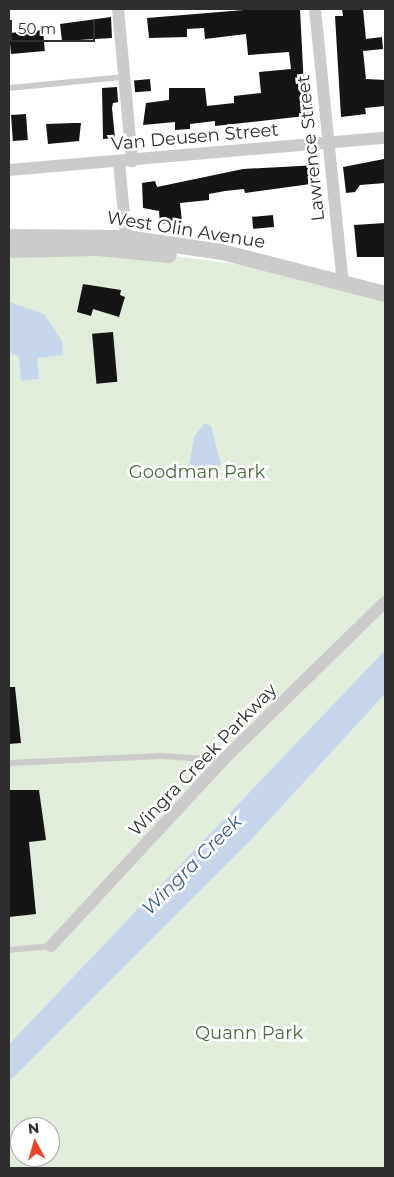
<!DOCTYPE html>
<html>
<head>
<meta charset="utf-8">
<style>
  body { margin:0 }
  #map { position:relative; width:394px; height:1177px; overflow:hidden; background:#fff; font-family:Montserrat,sans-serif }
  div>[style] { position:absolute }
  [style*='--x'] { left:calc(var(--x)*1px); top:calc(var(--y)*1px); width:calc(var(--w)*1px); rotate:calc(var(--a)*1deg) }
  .green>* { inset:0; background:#e1ecdb }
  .water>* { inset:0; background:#c6d6ed }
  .building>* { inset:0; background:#151515; transform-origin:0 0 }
  .service>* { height:6px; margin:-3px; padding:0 3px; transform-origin:3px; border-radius:3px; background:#cbcbcb }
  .minor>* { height:12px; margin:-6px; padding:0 6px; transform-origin:6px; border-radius:6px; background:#cbcbcb }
  .tertiary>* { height:16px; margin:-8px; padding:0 8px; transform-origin:8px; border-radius:8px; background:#cbcbcb }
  span { translate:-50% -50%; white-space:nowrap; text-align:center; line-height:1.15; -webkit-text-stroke:5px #fff; paint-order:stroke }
  .street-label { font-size:18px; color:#2e2e2e }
  .park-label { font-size:18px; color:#466c39 }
  .water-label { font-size:19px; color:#385d94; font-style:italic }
  .frame { position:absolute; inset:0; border:10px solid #2e2e2e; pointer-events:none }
  .north { position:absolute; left:10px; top:1117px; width:50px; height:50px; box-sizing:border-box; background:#fff; border:1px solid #ababab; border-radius:50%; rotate:354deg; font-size:14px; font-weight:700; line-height:20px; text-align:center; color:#2e2e2e }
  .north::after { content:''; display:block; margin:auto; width:18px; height:22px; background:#ee4428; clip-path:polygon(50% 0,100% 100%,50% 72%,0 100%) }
  .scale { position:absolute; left:10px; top:20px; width:85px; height:22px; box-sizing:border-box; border:2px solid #2e2e2e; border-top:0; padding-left:6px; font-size:15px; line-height:18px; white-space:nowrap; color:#2e2e2e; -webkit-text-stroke:4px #fff; paint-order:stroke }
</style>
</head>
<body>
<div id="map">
  <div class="green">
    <i style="clip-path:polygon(9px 250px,127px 250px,243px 265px,385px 294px,385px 650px,9px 1044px)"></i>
    <i style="clip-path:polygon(evenodd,385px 694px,385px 1168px,9px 1168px,9px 1082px,250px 841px,385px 694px,20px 1127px,50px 1127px,50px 1157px,20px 1157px,20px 1127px)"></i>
  </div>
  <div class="water">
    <i style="clip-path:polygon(9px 302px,44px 314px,62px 341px,63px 355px,37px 358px,39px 379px,21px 381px,19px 357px,9px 352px)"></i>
    <i style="clip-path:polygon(205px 423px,211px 426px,221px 465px,189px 466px,194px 437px)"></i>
    <i style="clip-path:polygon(385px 650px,385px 694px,250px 841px,9px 1082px,9px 1044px)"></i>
  </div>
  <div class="building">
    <i style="clip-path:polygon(257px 9px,300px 9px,304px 88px,308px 88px,314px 115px,215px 126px,215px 121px,190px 124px,190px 129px,175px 130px,175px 122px,143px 125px,146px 103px,169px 100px,169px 88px,205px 88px,207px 106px,234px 103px,234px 96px,261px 93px,259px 72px,291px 69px,289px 52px,248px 55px,246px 34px,205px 39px,204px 28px,187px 29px,187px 37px,149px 38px,147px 18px)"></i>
    <i style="clip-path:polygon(342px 9px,363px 9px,366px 39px,382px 37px,383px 49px,363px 51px,366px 79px,385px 80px,385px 106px,365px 108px,366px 114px,341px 117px,335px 16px,343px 16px)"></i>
    <i style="clip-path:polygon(111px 17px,112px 38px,62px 41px,60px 24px)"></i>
    <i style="left:43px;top:30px;width:21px;height:34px;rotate:85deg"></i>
    <i style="left:150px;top:79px;width:12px;height:16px;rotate:85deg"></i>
    <i style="clip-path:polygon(117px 87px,118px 102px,113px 103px,112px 108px,115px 138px,103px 139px,102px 88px)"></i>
    <i style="left:26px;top:114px;width:26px;height:15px;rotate:86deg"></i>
    <i style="clip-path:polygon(74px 123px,81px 123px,79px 141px,48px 144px,46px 124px)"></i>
    <i style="clip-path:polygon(384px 159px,385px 183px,360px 185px,355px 192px,346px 193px,343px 167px)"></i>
    <i style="clip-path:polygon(318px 165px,318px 183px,245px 193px,244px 189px,225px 191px,209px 194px,209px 200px,180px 203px,182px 222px,160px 224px,159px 211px,143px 208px,142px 183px,155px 181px,157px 187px,243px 169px)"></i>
    <i style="left:273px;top:215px;width:12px;height:21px;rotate:85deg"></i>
    <i style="clip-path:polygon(385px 223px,385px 257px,357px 257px,354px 225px)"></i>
    <i style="clip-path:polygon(83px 284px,121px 290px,120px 295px,125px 297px,119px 317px,93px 309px,91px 316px,77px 312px)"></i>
    <i style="left:113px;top:332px;width:50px;height:21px;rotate:85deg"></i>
    <i style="clip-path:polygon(9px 687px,15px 687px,21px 743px,9px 744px)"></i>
    <i style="clip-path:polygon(9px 790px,39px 790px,46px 840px,29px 842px,36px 914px,9px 917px)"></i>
  </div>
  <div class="service">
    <i style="--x:9;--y:88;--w:116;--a:-5.5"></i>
    <i style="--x:9;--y:763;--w:152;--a:-2.6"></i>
    <i style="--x:161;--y:756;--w:61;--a:3.8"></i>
    <i style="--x:9;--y:950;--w:42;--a:-5.4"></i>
  </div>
  <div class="minor">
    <i style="--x:118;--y:9;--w:153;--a:84.7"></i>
    <i style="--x:315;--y:9;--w:276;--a:84.2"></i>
    <i style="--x:119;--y:162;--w:84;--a:84.6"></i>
    <i style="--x:9;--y:170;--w:377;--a:-4.9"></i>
    <i style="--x:51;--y:946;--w:253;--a:-47.2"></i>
    <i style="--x:223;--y:760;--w:226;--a:-44.3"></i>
  </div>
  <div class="tertiary">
    <i style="--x:9;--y:237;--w:117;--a:0.5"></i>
    <i style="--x:126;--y:238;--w:97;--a:8.3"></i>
    <i style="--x:222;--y:252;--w:168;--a:14.4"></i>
    <i style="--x:9;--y:250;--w:89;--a:-1.3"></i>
    <i style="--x:98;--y:248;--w:71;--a:5.6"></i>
  </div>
  <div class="street-label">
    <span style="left:195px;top:137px;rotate:-5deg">Van Deusen Street</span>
    <span style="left:311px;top:148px;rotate:-96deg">Lawrence Street</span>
    <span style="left:186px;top:230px;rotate:9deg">West Olin Avenue</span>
    <span style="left:203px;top:760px;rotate:-46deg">Wingra Creek Parkway</span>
  </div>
  <div class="park-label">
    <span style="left:197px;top:472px">Goodman Park</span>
    <span style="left:249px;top:1033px">Quann Park</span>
  </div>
  <div class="water-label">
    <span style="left:192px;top:865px;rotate:-45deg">Wingra Creek</span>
  </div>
  <div class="frame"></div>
  <div class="north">N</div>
  <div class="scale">50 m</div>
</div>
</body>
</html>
